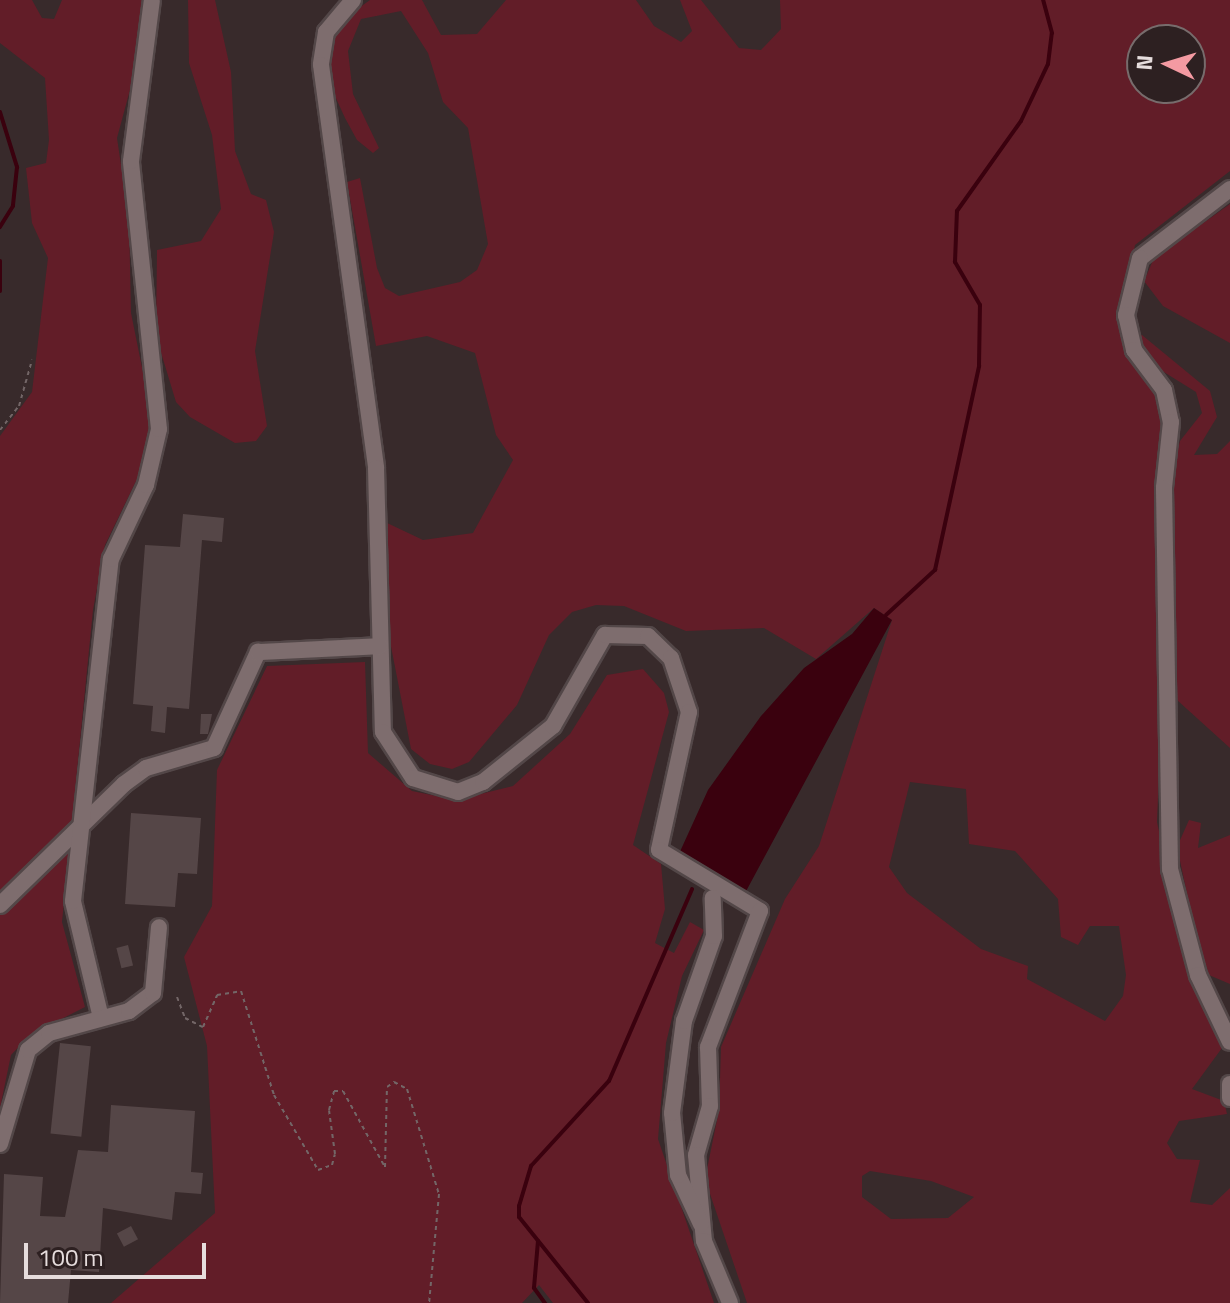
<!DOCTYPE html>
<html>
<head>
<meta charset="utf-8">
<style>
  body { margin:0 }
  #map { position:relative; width:1230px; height:1303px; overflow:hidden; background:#382a2b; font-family:"Titillium Web",sans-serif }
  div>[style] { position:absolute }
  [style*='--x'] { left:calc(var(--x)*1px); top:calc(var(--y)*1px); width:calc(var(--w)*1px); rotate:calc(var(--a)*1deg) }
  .green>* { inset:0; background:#621d28 }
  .water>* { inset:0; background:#3a010e }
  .stream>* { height:4px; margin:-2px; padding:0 2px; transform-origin:2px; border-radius:2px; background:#3a010e }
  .building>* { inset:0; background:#554647; transform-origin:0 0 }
  .path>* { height:2px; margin-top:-1px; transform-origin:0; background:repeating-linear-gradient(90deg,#736667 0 4px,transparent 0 8px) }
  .roads { filter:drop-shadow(2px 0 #534748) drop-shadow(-2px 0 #534748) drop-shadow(0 2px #534748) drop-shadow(0 -2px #534748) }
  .minor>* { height:16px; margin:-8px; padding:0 8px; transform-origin:8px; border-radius:8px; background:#7e6d6e }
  span { translate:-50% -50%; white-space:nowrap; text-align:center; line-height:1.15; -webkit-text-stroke:6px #2d2021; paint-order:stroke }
  .north { position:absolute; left:1126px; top:24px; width:80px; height:80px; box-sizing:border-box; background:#2d2021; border:2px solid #776c6c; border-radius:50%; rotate:274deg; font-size:22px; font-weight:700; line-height:32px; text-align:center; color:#e6dddd }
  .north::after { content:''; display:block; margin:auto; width:28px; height:36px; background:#f49aa2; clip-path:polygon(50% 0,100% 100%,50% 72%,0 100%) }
  .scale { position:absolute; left:24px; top:1243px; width:182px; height:36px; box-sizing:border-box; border:4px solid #e6dddd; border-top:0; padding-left:10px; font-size:24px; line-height:28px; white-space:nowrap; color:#e6dddd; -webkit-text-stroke:6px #2d2021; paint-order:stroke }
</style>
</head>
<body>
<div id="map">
  <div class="green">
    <i style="clip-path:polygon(0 0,32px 0,42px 18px,54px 19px,62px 0,143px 0,141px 49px,117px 138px,129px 218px,131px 313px,153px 422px,140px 473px,105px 545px,93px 610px,62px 922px,85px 1007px,30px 1035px,11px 1055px,0 1108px,0 436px,32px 392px,48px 258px,32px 223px,26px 168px,46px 163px,49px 140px,45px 78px,0 43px)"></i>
    <i style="clip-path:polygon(188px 0,215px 0,231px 72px,235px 151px,251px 194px,266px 200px,274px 232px,255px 351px,267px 426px,256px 441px,235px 443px,190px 417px,176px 402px,156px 336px,157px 250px,201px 241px,221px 209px,212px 135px,189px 63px)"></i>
    <i style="clip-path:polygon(evenodd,370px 0,422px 0,441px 35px,477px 34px,506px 0,636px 0,654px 26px,681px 42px,692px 31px,680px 0,701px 0,739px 48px,761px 50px,781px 29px,780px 0,1230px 0,1230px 171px,1135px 245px,1119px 329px,1127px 355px,1153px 387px,1164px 422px,1156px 493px,1162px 701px,1157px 822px,1191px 979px,1222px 1048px,1192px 1089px,1224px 1101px,1227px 1114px,1179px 1121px,1167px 1143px,1177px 1159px,1200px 1160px,1190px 1202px,1212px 1205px,1230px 1188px,1230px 1303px,747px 1303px,705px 1179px,719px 1110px,721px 1047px,785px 899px,819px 846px,892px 620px,874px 608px,816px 659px,764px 628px,686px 631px,624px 606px,596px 605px,572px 612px,549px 635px,517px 705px,469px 762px,452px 769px,430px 764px,411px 749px,388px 631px,385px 522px,423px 540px,473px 533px,513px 460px,496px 435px,475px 353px,427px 336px,376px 346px,347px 182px,360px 178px,377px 268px,385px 288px,399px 296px,460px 282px,477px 270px,488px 244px,468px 128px,443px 102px,428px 53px,401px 11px,361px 19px,348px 51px,353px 94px,379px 148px,373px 153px,357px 140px,345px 118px,329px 83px,328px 48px,345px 18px,370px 0,1142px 40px,1190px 40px,1190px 88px,1142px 88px,1142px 40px,370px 0,910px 782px,966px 789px,969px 844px,1015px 851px,1058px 899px,1061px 937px,1078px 945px,1090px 926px,1119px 926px,1126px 975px,1123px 996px,1105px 1021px,1027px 979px,1028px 966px,981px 949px,907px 893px,889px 867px,910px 782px,370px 0,870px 1171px,931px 1181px,974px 1197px,948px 1218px,891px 1219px,862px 1197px,862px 1176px,870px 1171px)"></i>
    <i style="clip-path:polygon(1230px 204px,1230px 343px,1163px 306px,1144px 281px,1154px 258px)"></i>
    <i style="clip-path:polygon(1142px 335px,1210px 391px,1217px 417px,1194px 455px,1217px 454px,1230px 441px,1230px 748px,1177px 700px,1172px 472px,1180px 441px,1202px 413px,1196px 392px,1159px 369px,1136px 338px)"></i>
    <i style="clip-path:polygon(365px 662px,368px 753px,412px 791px,456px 800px,513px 786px,570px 734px,607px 675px,643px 669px,664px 693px,669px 712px,633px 845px,661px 864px,665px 909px,655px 943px,674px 953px,690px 922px,704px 930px,682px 976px,666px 1043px,658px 1139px,714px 1303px,553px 1303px,539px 1285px,522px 1303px,111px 1303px,215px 1213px,207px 1046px,184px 957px,212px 906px,217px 770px,267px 666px)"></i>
    <i style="clip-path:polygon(1189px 820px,1201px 823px,1198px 848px,1230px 835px,1230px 984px,1209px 975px,1196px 935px,1177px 847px)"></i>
  </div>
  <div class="water">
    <i style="clip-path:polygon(874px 608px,892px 620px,744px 895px,678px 856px,708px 790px,761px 716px,804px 668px,852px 634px)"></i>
  </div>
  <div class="stream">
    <i style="--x:0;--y:112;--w:58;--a:72.8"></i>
    <i style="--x:17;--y:167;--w:39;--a:96"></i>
    <i style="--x:13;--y:206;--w:25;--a:122"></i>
    <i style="--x:0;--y:261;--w:30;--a:90"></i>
    <i style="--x:886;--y:615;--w:67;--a:-42.6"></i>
    <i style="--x:935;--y:570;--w:209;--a:-77.8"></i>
    <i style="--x:979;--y:366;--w:61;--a:-89.1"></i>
    <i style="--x:980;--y:305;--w:50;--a:-120.2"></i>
    <i style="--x:955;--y:262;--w:51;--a:-87.8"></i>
    <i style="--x:957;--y:211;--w:110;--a:-54.6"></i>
    <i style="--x:1021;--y:121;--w:63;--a:-64.7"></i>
    <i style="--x:1048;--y:64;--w:31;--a:-83"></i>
    <i style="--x:1052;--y:33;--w:34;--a:-105"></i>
    <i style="--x:538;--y:1241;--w:47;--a:94.9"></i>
    <i style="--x:534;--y:1288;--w:19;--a:54"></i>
    <i style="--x:588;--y:1303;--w:110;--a:-128.7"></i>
    <i style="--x:519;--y:1217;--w:11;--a:-90"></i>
    <i style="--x:519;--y:1206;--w:42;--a:-73.3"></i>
    <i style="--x:531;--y:1166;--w:115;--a:-47.5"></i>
    <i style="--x:609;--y:1081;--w:209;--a:-66.6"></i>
  </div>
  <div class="building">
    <i style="clip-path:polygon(183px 514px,224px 518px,222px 542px,202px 540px,189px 709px,167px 707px,165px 733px,151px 731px,153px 706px,133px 704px,145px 545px,180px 547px)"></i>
    <i style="clip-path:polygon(201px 714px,212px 714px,208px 734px,200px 734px)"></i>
    <i style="clip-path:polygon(131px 813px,201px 818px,197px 874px,178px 873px,175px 907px,125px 904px)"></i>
    <i style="left:128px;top:945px;width:21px;height:12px;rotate:76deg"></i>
    <i style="left:60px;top:1043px;width:31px;height:91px;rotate:6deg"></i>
    <i style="clip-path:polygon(111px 1105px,195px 1111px,191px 1172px,203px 1173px,201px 1194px,175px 1192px,172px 1220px,103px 1208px,99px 1272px,71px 1270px,68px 1303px,0 1303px,4px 1174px,43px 1177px,40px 1216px,65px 1217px,78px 1150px,108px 1152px)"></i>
    <i style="left:131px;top:1226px;width:15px;height:16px;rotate:62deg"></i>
  </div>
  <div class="path">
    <i style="--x:0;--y:430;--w:31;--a:-52"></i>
    <i style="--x:19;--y:406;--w:48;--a:-74.2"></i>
    <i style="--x:177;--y:997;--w:22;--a:69"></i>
    <i style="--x:185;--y:1018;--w:20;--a:27"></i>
    <i style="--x:203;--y:1027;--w:35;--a:-66"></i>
    <i style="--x:217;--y:995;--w:24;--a:-9"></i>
    <i style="--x:241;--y:991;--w:109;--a:72.4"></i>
    <i style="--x:274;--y:1095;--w:87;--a:59.6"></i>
    <i style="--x:318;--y:1170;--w:15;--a:-20"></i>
    <i style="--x:332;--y:1165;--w:11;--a:-75"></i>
    <i style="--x:335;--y:1154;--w:44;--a:-97.8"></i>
    <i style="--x:329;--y:1110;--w:20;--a:-75"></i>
    <i style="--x:334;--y:1091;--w:9;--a:0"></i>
    <i style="--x:343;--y:1091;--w:87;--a:61.1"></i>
    <i style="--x:385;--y:1167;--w:80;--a:-88.6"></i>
    <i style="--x:387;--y:1087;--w:9;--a:-36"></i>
    <i style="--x:394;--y:1082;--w:15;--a:28"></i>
    <i style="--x:407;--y:1089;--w:110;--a:73.1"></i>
    <i style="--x:439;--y:1194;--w:109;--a:95.2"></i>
  </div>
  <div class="roads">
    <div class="minor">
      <i style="--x:353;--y:0;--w:42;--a:130.2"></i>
      <i style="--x:326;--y:32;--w:33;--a:99"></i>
      <i style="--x:321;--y:65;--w:407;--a:82.2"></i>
      <i style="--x:376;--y:468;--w:264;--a:88.5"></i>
      <i style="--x:383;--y:732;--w:55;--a:56.9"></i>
      <i style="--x:413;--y:778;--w:47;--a:17.3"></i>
      <i style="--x:458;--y:792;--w:27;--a:-22"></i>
      <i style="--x:483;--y:782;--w:90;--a:-38.7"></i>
      <i style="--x:553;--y:726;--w:105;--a:-60.3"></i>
      <i style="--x:605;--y:635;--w:43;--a:1.3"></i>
      <i style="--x:648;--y:636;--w:32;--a:44"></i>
      <i style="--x:671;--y:658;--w:57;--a:71.6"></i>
      <i style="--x:689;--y:712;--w:141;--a:102.3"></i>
      <i style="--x:659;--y:850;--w:118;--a:31.1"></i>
      <i style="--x:760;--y:911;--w:146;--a:110.9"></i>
      <i style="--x:708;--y:1047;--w:59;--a:88.1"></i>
      <i style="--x:710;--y:1106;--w:51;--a:105.9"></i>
      <i style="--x:696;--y:1155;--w:86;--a:84.7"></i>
      <i style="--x:704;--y:1241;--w:67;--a:67.2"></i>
      <i style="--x:1230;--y:189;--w:113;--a:142.5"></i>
      <i style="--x:1140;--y:258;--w:59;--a:103.8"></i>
      <i style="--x:1126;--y:315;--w:36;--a:77"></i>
      <i style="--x:1134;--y:350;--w:50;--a:53.1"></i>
      <i style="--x:1164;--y:390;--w:33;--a:78"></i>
      <i style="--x:1171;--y:422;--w:66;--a:96.1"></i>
      <i style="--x:1164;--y:488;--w:381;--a:89.1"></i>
      <i style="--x:1170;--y:869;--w:110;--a:75.2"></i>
      <i style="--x:1198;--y:975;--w:74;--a:64.5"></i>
      <i style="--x:0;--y:905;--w:173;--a:-44.3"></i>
      <i style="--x:124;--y:784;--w:27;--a:-36"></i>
      <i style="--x:146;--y:768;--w:71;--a:-16.4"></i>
      <i style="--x:214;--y:748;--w:106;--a:-65.4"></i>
      <i style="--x:258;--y:652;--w:122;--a:-2.8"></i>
      <i style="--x:101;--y:1018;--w:120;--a:-103.5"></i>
      <i style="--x:73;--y:901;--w:344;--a:-83.7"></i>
      <i style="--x:111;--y:559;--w:82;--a:-64.7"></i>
      <i style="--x:146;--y:485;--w:57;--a:-76.9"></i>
      <i style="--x:159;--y:429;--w:269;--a:-96"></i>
      <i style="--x:131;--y:161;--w:162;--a:-82.6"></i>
      <i style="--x:1230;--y:1084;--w:14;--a:90"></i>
      <i style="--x:0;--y:1144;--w:98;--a:-73.4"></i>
      <i style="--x:28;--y:1050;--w:27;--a:-39"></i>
      <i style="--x:49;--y:1033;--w:83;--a:-15.4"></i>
      <i style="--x:129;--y:1011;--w:30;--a:-37"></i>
      <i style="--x:153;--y:993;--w:66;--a:-84.8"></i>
      <i style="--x:701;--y:1224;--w:54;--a:-115.1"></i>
      <i style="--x:678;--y:1175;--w:62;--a:-95.5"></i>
      <i style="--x:672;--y:1113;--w:93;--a:-82.6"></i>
      <i style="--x:684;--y:1021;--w:90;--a:-70.6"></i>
      <i style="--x:714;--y:936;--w:38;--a:-92"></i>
    </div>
  </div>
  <div class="north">N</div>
  <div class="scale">100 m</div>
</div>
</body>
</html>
